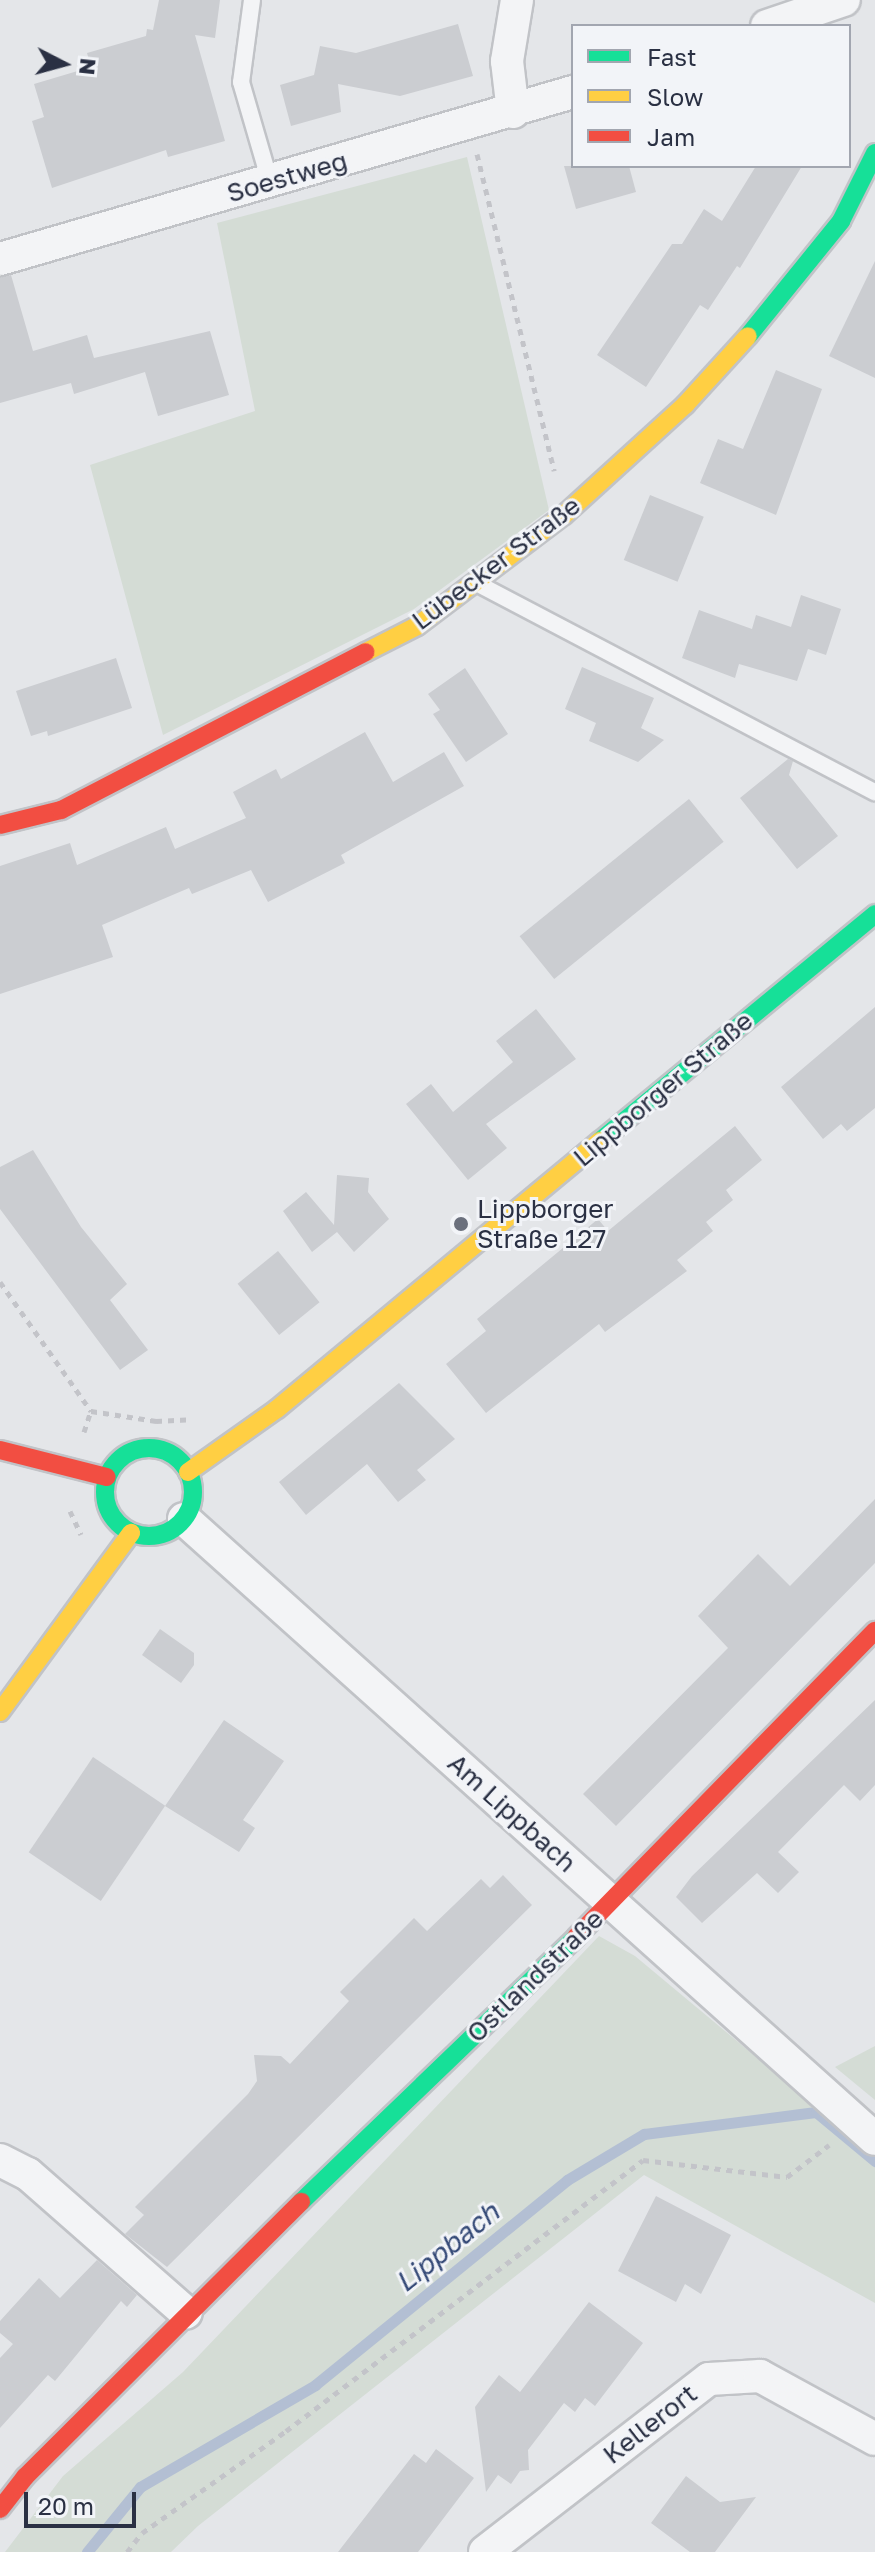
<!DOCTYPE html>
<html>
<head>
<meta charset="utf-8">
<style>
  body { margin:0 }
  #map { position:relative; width:875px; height:2552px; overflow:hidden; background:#e4e6e9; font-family:"Golos Text",sans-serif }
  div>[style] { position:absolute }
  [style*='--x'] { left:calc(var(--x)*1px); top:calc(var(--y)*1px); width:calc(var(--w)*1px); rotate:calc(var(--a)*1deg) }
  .green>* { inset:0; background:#d4dcd5 }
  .stream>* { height:11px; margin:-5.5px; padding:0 5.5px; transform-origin:5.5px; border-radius:5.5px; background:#b3bfd3 }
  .building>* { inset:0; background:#cbcdd1; transform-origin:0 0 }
  .path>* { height:5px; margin-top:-2.5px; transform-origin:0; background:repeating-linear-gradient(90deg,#c3c4c9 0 6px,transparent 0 12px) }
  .roads { filter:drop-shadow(2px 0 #c1c3c7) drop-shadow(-2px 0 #c1c3c7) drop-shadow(0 2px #c1c3c7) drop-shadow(0 -2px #c1c3c7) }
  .lane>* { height:16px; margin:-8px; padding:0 8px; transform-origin:8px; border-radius:8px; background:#f3f4f6 }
  .street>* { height:32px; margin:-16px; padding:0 16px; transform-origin:16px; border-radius:16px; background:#f3f4f6 }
  .fast>* { height:18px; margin:-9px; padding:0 9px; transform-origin:9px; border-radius:9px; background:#16e098 }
  .fast>.ring { margin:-9px; padding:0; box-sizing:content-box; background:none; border:18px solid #16e098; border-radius:50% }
  .slow>* { height:18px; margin:-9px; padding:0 9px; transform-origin:9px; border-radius:9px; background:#ffcf43 }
  .jam>* { height:18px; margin:-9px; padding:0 9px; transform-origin:9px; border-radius:9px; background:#f24e42 }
  .dots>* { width:22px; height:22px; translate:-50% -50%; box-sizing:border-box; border:4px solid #f2f4f8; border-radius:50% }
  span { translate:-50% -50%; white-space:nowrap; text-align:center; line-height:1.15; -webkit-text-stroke:6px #f2f4f8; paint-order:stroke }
  .street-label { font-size:26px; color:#2a3043 }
  .poi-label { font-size:26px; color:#2a3043 }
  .left { translate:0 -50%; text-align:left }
  .water-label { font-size:28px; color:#354a77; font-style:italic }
  .legend { position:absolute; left:571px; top:24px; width:280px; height:144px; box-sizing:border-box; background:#f2f4f8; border:2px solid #a2a6b0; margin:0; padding:10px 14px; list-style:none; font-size:24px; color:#2a3043 }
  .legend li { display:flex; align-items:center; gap:16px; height:40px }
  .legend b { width:40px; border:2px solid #a2a6b0 }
  .north { position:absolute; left:24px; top:24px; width:80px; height:80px; -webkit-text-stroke:6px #f2f4f8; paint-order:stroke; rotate:96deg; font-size:22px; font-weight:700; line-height:32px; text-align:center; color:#2a3043 }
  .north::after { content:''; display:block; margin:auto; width:28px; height:36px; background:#2a3043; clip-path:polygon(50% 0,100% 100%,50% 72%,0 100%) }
  .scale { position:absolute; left:24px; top:2492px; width:112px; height:36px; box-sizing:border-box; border:4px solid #2a3043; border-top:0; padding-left:10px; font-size:24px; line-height:28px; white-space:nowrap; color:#2a3043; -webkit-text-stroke:6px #f2f4f8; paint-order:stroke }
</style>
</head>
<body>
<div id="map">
  <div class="green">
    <i style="clip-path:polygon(467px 157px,549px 510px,414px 609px,163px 735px,90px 465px,255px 411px,217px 223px)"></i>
    <i style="clip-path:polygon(599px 1936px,635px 1956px,875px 2156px,875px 2303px,644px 2175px,198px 2526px,171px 2552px,5px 2552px,63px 2476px,183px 2372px)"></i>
    <i style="clip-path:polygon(875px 2046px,875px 2100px,835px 2067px)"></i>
  </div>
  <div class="stream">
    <i style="--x:87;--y:2552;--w:84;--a:-50.8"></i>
    <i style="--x:140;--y:2487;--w:203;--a:-30.2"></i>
    <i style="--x:315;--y:2385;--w:325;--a:-39.1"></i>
    <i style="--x:567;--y:2180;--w:90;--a:-30.9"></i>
    <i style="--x:644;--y:2134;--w:173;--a:-7.3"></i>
    <i style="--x:816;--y:2112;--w:77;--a:39.7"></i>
  </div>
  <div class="building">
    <i style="clip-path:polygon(159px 0,220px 0,215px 38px,195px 35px,225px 141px,168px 157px,166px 150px,52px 188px,32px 121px,44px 117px,34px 84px,91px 67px,87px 53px,146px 36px,147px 29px,153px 30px)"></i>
    <i style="clip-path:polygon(458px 24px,473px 76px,400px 96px,338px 84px,341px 112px,291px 126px,280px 85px,314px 75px,320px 46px,356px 53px)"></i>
    <i style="clip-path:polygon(564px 166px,629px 166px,636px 192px,576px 209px)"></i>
    <i style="clip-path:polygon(756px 166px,802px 166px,740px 268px,737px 266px,708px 310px,700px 305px,646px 387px,597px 355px,672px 244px,682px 244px,704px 209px,722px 221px)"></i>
    <i style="clip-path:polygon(875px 261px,875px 378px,829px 356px)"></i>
    <i style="clip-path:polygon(11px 275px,33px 351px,87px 335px,94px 358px,210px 331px,229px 395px,158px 416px,145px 372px,74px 394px,71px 383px,0 403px,0 277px)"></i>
    <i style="clip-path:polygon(776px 370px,822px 389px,776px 515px,700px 483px,718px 439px,743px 449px)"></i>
    <i style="left:650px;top:495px;width:58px;height:70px;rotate:22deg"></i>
    <i style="clip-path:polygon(801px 595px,841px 609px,826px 655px,808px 649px,797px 681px,739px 664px,735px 678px,682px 658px,699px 610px,752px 629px,756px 615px,791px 627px)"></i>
    <i style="clip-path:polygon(116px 658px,132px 708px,48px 736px,47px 731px,31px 736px,16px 691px)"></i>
    <i style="clip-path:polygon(582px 667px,654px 698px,641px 728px,664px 740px,638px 762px,589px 741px,596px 723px,565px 709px)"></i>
    <i style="clip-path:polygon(465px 668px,508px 734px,466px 762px,433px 714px,440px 710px,428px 694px)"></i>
    <i style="clip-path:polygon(365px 732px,393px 782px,444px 752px,464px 786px,341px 855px,345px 863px,268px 902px,251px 870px,192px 894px,189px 888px,102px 925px,113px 957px,0 994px,0 866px,70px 843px,77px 865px,166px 827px,175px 849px,246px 818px,233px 792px,276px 769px,281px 779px)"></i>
    <i style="clip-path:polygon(788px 759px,793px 761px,789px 775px,838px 836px,797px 869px,740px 798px)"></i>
    <i style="left:689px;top:799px;width:55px;height:218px;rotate:51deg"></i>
    <i style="clip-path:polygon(875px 1007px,875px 1108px,847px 1131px,841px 1124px,823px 1139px,781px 1087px)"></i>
    <i style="clip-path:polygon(536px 1009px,576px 1059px,486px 1124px,507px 1148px,468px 1180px,406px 1104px,431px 1084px,453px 1112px,513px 1062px,496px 1041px)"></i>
    <i style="clip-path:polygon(735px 1126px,762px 1160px,726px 1190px,733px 1200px,706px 1222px,713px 1231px,677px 1260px,687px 1271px,605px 1332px,599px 1324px,486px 1413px,446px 1364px,486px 1331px,477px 1319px,598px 1219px,608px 1231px)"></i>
    <i style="clip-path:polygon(33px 1150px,81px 1227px,127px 1284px,110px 1300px,148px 1350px,120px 1370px,0 1209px,0 1167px)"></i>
    <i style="clip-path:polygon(337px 1175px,369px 1178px,368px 1192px,389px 1219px,354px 1252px,337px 1232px,312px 1252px,283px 1211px,306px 1192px,334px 1225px)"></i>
    <i style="left:278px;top:1251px;width:66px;height:52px;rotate:51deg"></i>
    <i style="clip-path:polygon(399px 1383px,455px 1439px,417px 1470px,426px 1480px,398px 1502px,367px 1464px,306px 1515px,279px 1482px)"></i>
    <i style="clip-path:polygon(875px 1499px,875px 1563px,616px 1826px,583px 1794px,728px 1648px,698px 1616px,758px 1554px,790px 1586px)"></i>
    <i style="clip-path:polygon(160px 1629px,194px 1653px,194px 1665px,181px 1683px,142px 1655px)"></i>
    <i style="clip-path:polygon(875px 1700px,875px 1785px,860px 1801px,844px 1785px,778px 1852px,799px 1872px,778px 1893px,757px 1873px,702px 1923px,676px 1897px,692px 1876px)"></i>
    <i style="clip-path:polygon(224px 1720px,284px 1761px,243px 1820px,255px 1828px,239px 1852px,165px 1806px)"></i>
    <i style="left:93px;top:1757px;width:87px;height:115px;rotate:34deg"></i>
    <i style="clip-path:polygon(503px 1875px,532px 1905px,167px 2267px,125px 2234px,144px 2215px,135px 2207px,248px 2094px,257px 2081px,254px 2055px,281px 2056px,290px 2064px,349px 2001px,340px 1992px,414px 1918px,427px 1931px,481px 1879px,490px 1888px)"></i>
    <i style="clip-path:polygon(656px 2196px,731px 2235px,701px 2294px,685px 2284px,676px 2302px,618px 2271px)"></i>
    <i style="clip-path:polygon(97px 2260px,137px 2295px,127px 2307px,121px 2301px,55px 2381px,48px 2375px,0 2428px,0 2358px,13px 2344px,0 2333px,0 2321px,39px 2278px,60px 2298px)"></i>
    <i style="clip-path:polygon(589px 2302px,643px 2343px,595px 2406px,585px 2398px,575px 2412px,564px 2403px,528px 2450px,529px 2470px,520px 2471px,511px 2484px,498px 2475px,486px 2492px,475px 2407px,499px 2375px,520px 2392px)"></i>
    <i style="clip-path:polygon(436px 2449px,474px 2478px,418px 2552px,338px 2552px,414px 2454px,426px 2463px)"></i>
    <i style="clip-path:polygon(686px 2476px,720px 2502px,756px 2497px,715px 2552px,690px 2552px,651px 2523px)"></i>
  </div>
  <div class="path">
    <i style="--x:477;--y:154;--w:326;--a:76.3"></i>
    <i style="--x:0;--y:1282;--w:158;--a:54.8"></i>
    <i style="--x:84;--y:1432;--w:22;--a:-72"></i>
    <i style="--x:91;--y:1411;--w:66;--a:8.7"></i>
    <i style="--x:156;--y:1421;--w:35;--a:-3"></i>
    <i style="--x:70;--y:1511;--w:26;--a:65"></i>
    <i style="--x:127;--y:2552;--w:24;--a:-52"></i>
    <i style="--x:142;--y:2533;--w:176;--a:-35.3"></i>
    <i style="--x:286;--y:2431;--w:448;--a:-37.2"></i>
    <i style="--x:643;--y:2160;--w:145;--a:6.7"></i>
    <i style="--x:787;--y:2177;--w:53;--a:-37.3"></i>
  </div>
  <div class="roads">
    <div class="lane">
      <i style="--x:252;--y:0;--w:83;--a:97.6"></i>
      <i style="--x:241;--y:82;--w:104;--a:73.8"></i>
      <i style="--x:482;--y:586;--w:444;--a:27.7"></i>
    </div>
    <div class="street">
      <i style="--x:767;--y:26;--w:81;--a:-18.7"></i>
      <i style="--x:513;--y:112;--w:51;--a:-96.7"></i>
      <i style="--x:507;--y:61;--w:62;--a:-80.7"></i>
      <i style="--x:0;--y:259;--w:597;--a:-16.25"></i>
      <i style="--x:184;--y:1519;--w:928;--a:41.9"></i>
      <i style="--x:0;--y:2160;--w:31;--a:27"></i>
      <i style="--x:28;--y:2174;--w:210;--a:41.3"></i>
      <i style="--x:485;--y:2552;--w:283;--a:-37.7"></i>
      <i style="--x:709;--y:2379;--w:51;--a:-3.4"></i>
      <i style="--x:760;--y:2376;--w:131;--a:28.7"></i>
    </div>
    <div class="fast">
      <i style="--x:748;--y:336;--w:148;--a:-51"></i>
      <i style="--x:841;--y:221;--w:76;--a:-63.4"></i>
      <i style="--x:600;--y:1141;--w:357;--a:-39.5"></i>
      <i class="ring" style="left:105px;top:1448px;width:70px;height:70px"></i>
      <i style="--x:301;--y:2202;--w:382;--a:-43.9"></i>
    </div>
    <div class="slow">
      <i style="--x:366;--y:652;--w:57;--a:-27"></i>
      <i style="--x:417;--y:626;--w:184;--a:-37.1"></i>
      <i style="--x:564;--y:515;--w:164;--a:-42.3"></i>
      <i style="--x:685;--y:405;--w:93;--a:-47.6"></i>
      <i style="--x:188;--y:1472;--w:109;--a:-35.3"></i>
      <i style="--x:277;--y:1409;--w:420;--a:-39.7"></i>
      <i style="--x:0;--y:1712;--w:222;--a:-53.8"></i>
    </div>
    <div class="jam">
      <i style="--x:0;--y:825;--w:63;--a:-13.8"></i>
      <i style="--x:61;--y:810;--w:343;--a:-27.4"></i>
      <i style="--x:0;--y:1450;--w:110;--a:14.2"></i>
      <i style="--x:576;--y:1937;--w:428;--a:-45.7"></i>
      <i style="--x:0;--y:2509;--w:41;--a:-52"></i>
      <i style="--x:25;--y:2477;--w:390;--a:-44.9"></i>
    </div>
  </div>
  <div class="dots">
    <i style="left:461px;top:1224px;background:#6b707d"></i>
  </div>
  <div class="street-label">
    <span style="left:287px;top:177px;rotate:-16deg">Soestweg</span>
    <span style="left:496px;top:563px;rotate:-37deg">Lübecker Straße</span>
    <span style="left:663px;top:1089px;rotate:-40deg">Lippborger Straße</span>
    <span style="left:512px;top:1813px;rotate:42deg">Am Lippbach</span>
    <span style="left:535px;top:1976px;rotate:-44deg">Ostlandstraße</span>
    <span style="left:650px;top:2424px;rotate:-38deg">Kellerort</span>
  </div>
  <div class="poi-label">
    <span class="left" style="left:477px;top:1224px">Lippborger<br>Straße 127</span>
  </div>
  <div class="water-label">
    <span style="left:447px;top:2247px;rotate:-39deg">Lippbach</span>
  </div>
  <ul class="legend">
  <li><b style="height:10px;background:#16e098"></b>Fast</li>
  <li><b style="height:10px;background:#ffcf43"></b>Slow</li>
  <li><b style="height:10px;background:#f24e42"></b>Jam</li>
  </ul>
  <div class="north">N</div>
  <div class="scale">20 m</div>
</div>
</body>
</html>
